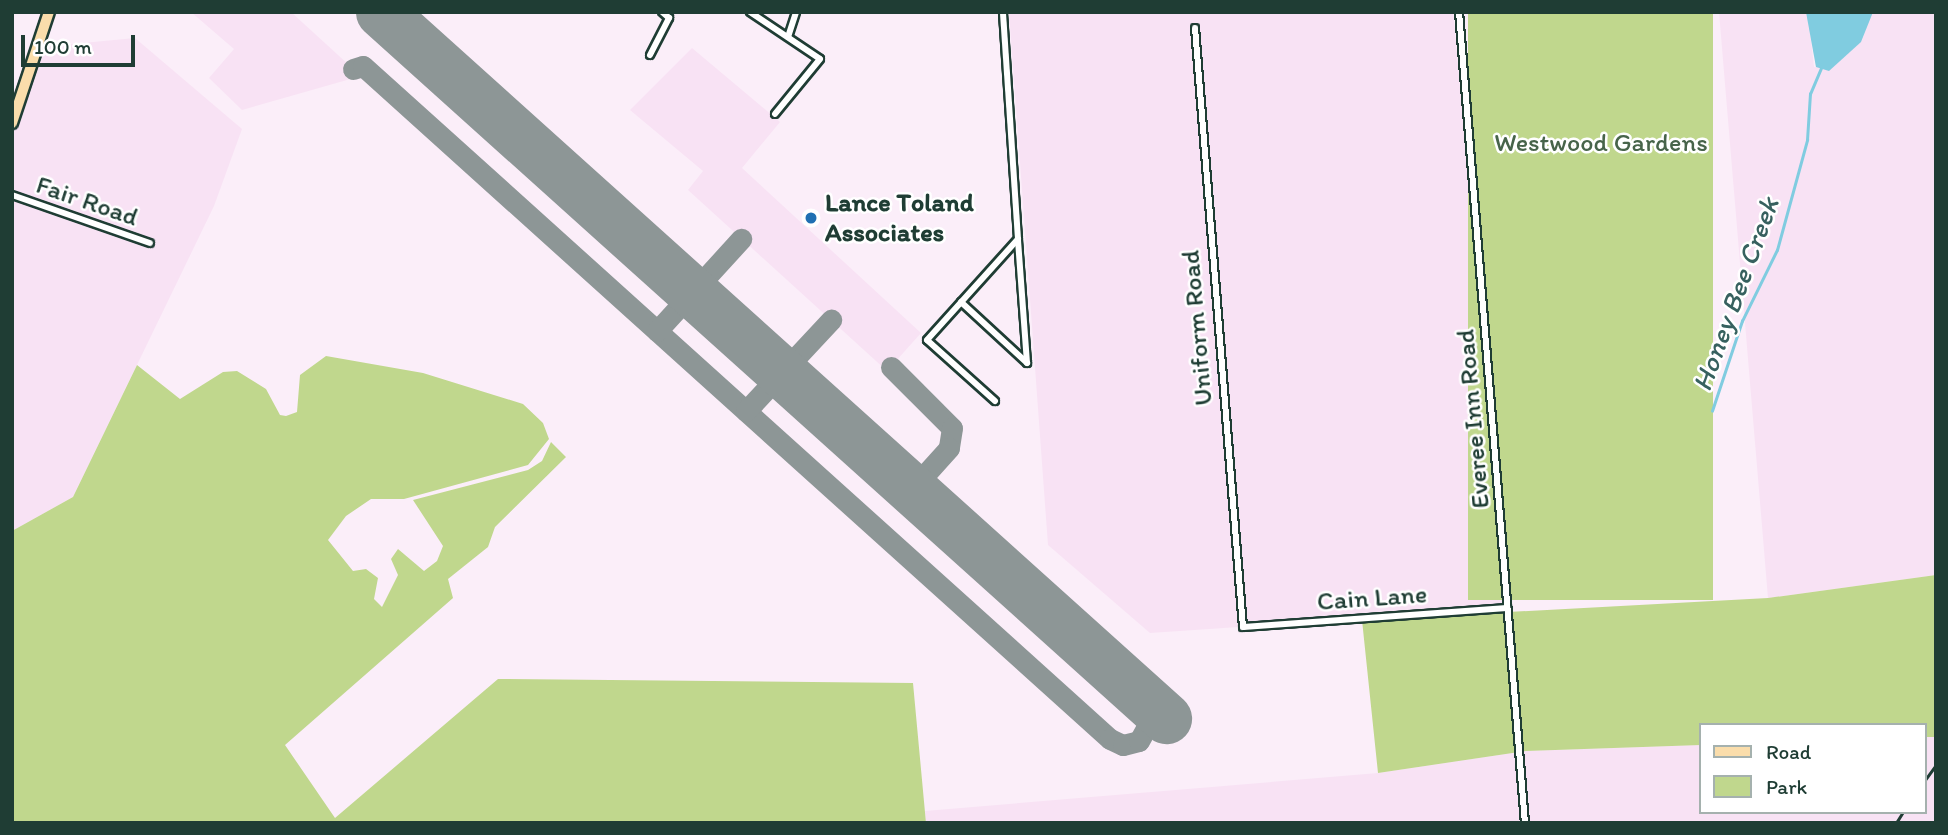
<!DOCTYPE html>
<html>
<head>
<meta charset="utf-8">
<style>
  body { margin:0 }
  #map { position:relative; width:1948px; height:835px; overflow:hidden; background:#fbeef9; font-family:Itim,sans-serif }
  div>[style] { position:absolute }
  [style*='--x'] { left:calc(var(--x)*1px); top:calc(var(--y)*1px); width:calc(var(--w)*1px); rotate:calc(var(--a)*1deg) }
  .built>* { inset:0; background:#f8e2f4 }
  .green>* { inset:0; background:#c0d78d; transform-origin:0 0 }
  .water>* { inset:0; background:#80cce0 }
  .stream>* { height:2.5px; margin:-1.25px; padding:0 1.25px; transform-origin:1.25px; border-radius:1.25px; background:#80cce0 }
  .taxiway>* { height:21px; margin:-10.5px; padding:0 10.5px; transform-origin:10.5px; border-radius:10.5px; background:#8d9696 }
  .runway>* { height:51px; margin:-25.5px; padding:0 25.5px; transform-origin:25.5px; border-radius:25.5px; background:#8d9696 }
  .roads { filter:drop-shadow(2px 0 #1f3d34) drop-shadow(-2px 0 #1f3d34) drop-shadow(0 2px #1f3d34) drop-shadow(0 -2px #1f3d34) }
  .street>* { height:6px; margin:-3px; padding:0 3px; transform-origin:3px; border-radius:3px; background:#fff }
  .primary>* { height:10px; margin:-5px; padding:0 5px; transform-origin:5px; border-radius:5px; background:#faddab }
  .rail>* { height:2.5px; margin:-1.25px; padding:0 1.25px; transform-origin:1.25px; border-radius:1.25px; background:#1f3d34 }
  .dots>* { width:19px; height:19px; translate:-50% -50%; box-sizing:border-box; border:4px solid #fff; border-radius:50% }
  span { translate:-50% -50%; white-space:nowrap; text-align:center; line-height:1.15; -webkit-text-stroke:5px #fff; paint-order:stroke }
  .park-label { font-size:26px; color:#47644a }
  .street-label { font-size:26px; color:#1f3d34 }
  .poi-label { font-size:26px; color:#1f3d34; font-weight:700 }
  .left { translate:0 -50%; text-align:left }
  .water-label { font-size:28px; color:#37615f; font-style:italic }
  .frame { position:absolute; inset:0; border:14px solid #1f3d34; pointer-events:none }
  .legend { position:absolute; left:1699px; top:723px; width:228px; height:91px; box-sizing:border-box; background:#fff; border:2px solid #a5b1ae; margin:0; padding:9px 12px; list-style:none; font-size:21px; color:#1f3d34 }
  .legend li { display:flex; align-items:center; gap:14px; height:35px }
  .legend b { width:35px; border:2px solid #a5b1ae }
  .scale { position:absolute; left:21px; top:35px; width:114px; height:32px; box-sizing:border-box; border:4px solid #1f3d34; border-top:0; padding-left:9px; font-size:21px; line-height:24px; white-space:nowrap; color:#1f3d34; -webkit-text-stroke:5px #fff; paint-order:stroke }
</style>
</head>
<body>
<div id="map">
  <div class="built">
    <i style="clip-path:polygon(191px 12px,291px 12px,361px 76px,242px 110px,209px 78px,234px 49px)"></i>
    <i style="clip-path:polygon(1009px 12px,1453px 12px,1509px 609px,1150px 633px,1048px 545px)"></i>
    <i style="clip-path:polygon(1719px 12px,1808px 12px,1814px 67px,1829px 68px,1862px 40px,1872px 12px,1936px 12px,1936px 575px,1768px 598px)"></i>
    <i style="clip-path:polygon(135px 38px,242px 129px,214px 206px,73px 497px,12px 531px,12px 134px,41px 47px)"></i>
    <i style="clip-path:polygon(692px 48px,780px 122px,742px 168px,921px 333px,887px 371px,688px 190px,703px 171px,630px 110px)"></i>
    <i style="clip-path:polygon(1925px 737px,1936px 737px,1936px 823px,1530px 823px,1528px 786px,1528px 823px,926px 823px,925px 811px,1378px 773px,1526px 751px,1701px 745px,1701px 812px,1925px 812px)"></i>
  </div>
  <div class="green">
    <i style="left:1468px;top:12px;width:245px;height:588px"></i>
    <i style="clip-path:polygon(326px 356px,423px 373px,523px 404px,543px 423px,549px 439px,528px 465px,404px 499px,371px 499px,346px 516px,328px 540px,353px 571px,366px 569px,378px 578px,374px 599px,382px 607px,398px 575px,391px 559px,398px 549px,424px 571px,437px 561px,443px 546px,413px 500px,528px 470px,542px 461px,551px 442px,566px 457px,495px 527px,488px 547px,448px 579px,453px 598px,285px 745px,335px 818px,498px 679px,913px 683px,926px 823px,12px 823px,12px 531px,73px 497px,137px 365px,180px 399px,223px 372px,237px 371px,266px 389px,280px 415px,286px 416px,297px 412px,300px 375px)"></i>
    <i style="clip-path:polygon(1936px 575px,1936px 737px,1925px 737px,1925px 725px,1701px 725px,1701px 745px,1526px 751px,1378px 773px,1362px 620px,1768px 598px)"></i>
  </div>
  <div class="water">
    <i style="clip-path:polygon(1806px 12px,1873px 12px,1861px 42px,1829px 71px,1816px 67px)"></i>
  </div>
  <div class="stream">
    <i style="--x:1712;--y:411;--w:95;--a:-71.6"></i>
    <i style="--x:1742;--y:321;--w:79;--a:-63.8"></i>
    <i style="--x:1777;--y:250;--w:114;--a:-74.7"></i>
    <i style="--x:1807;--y:140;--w:46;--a:-86.3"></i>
    <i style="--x:1810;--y:94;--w:28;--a:-67"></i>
  </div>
  <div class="taxiway">
    <i style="--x:353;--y:69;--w:10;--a:-17"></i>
    <i style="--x:363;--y:66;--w:1005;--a:42.02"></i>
    <i style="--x:1110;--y:739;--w:14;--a:25"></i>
    <i style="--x:1123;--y:745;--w:16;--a:-14"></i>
    <i style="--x:1139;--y:741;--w:37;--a:-61"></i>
    <i style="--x:657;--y:331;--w:125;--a:-47.6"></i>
    <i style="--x:891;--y:367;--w:86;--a:45"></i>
    <i style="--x:952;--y:428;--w:20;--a:99"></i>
    <i style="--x:949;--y:448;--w:54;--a:132"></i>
    <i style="--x:746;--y:411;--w:125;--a:-47"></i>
  </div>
  <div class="runway">
    <i style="--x:381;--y:12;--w:1056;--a:41.97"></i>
  </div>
  <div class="roads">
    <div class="street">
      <i style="--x:750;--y:12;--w:84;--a:33.9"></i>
      <i style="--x:820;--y:59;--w:71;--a:129.3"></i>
      <i style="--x:1459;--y:12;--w:814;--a:85.35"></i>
      <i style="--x:1195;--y:28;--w:601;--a:85.42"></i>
      <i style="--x:1243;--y:627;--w:265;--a:-4.1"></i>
      <i style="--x:788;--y:37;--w:26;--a:-72"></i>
      <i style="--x:650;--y:55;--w:42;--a:-62.8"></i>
      <i style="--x:669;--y:18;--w:9;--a:-139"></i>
      <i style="--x:12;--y:195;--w:146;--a:19.2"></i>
      <i style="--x:961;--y:302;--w:90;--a:42.7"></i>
      <i style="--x:1027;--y:363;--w:124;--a:-94.2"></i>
      <i style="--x:995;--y:401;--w:91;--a:-138.1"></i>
      <i style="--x:927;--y:340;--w:136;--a:-48"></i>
      <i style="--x:1018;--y:239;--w:227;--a:-93.8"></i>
    </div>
    <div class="primary">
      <i style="--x:12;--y:123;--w:117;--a:-71.6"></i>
    </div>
  </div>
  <div class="rail">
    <i style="--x:1925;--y:780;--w:19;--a:-54"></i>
    <i style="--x:1896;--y:823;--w:13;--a:-58"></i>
  </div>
  <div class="dots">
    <i style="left:811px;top:218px;background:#1f6fb2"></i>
  </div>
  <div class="park-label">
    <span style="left:1601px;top:143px">Westwood Gardens</span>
  </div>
  <div class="street-label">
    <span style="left:87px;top:201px;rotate:19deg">Fair Road</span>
    <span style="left:1197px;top:328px;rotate:-95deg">Uniform Road</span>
    <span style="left:1473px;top:419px;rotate:-95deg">Everee Inn Road</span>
    <span style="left:1372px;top:598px;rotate:-4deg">Cain Lane</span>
  </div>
  <div class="poi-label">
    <span class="left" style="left:825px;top:218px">Lance Toland<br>Associates</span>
  </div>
  <div class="water-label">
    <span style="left:1735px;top:294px;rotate:-70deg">Honey Bee Creek</span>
  </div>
  <div class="frame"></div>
  <ul class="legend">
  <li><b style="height:9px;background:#faddab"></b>Road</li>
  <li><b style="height:19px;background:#c0d78d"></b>Park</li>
  </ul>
  <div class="scale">100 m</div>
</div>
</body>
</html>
